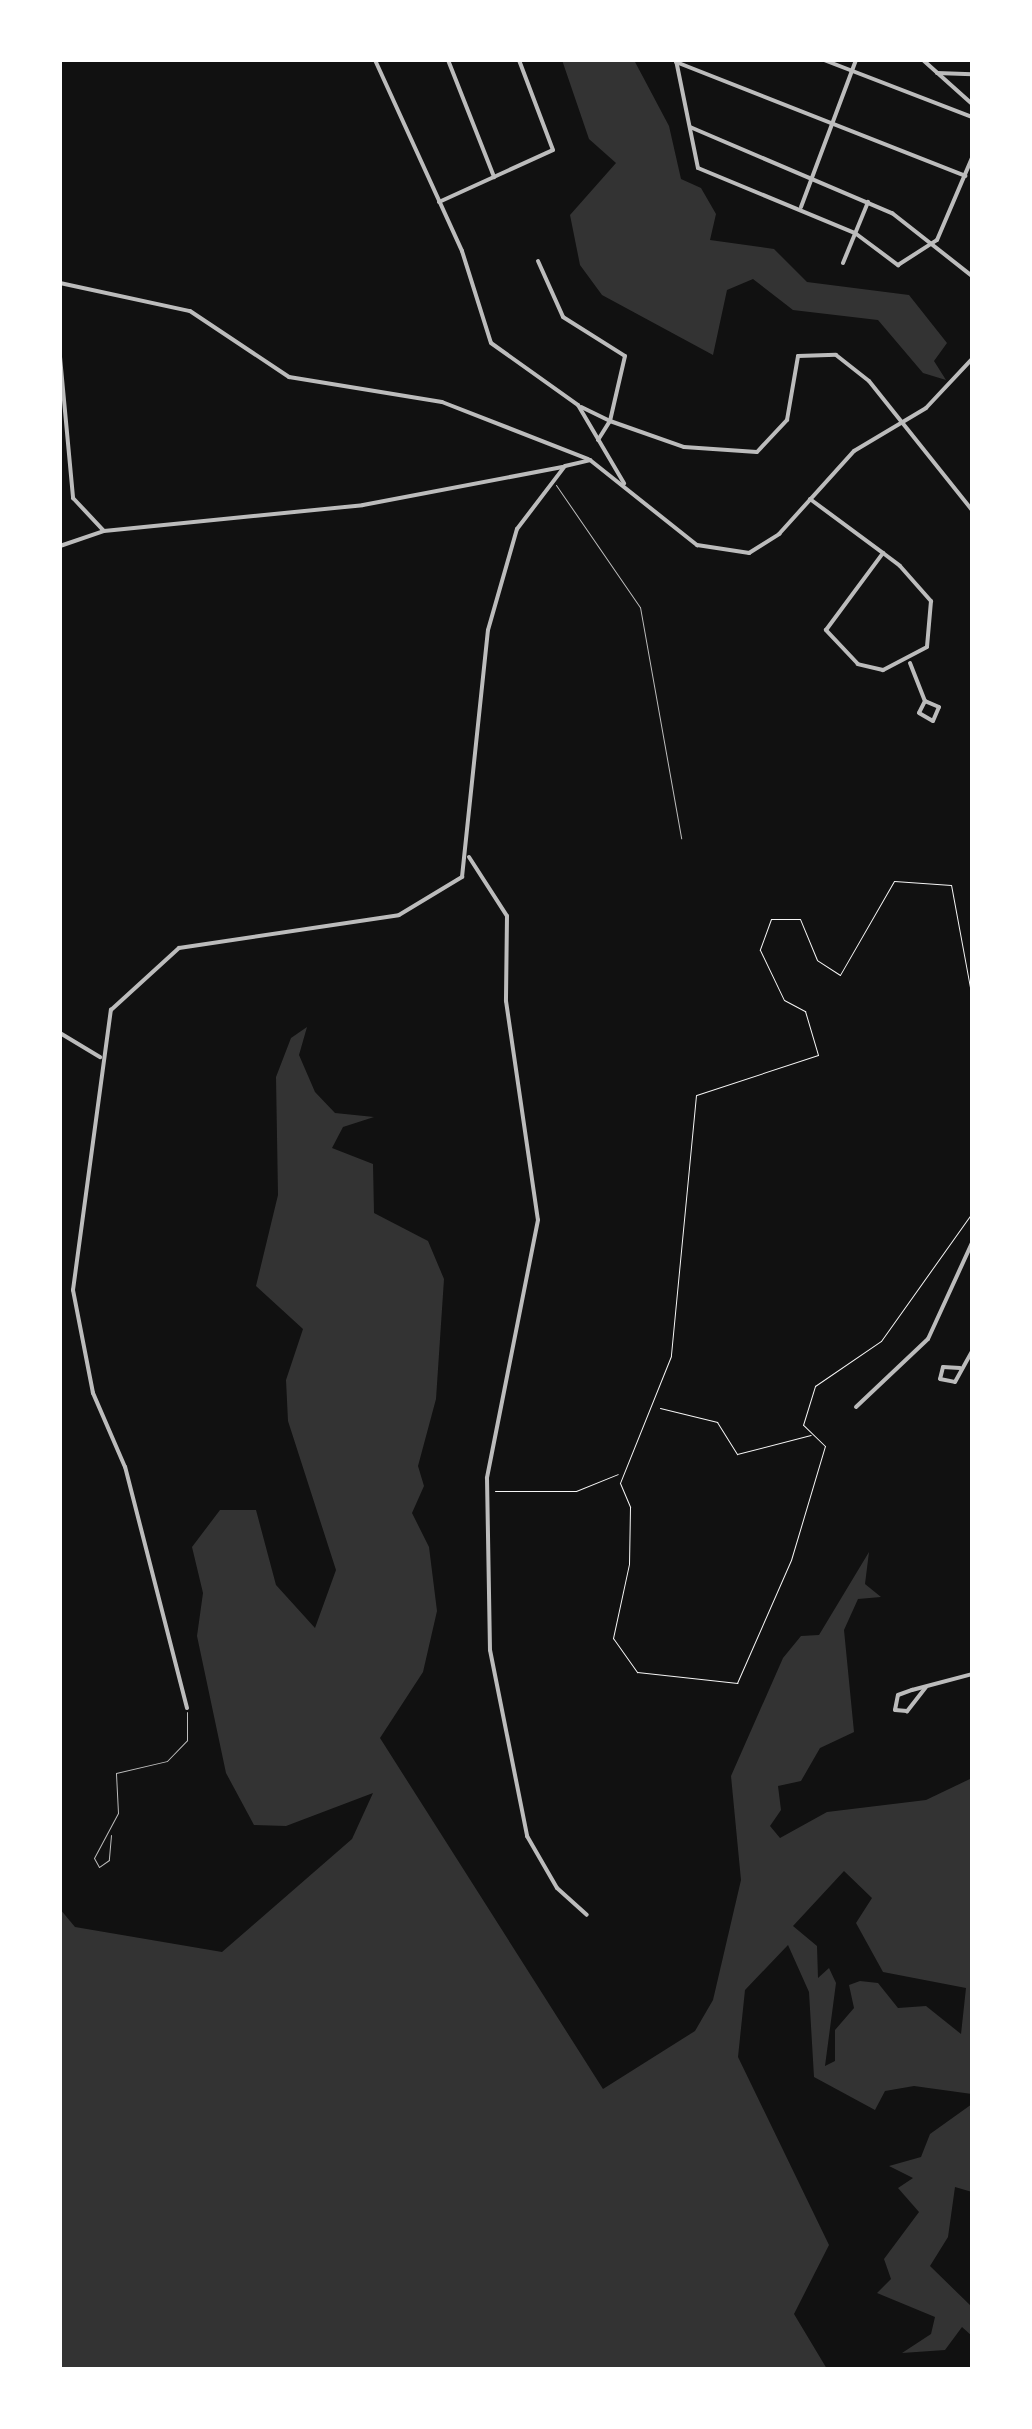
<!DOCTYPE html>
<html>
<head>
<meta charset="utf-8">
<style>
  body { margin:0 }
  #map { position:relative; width:1032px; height:2429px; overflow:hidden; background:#111; font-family:Commissioner,sans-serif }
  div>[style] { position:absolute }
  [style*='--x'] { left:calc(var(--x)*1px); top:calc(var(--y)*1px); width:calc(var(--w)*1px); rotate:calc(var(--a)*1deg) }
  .water>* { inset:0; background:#333 }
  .path>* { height:1px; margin:-0.5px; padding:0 0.5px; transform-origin:0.5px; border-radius:0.5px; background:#f5f5f5 }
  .service>* { height:1px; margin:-0.5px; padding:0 0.5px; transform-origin:0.5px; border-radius:0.5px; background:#bcbcbc }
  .minor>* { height:4px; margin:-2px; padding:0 2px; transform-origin:2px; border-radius:2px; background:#bcbcbc }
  span { translate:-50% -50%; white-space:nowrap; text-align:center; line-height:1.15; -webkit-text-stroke:10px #fff; paint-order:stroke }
  .frame { position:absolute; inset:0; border:62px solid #fff; pointer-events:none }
</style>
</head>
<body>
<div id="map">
  <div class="water">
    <i style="clip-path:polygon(562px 60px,634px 60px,669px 126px,681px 179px,701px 188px,716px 214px,710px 240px,774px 249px,807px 282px,909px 295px,947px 343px,934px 361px,946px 380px,923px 373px,878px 320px,793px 310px,753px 279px,727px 290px,713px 355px,602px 295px,580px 265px,570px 215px,616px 163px,589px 139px)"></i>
    <i style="clip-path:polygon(evenodd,307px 1027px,299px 1055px,315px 1092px,335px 1113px,374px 1117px,343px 1127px,332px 1148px,373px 1164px,374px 1213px,428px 1241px,444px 1279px,436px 1399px,418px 1466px,424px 1486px,412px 1513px,429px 1547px,437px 1611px,423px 1672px,380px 1738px,603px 2089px,695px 2031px,713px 2000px,741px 1880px,731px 1776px,783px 1658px,801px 1636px,819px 1635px,869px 1552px,865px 1584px,881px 1597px,858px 1599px,844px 1630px,854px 1732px,820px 1748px,801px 1781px,778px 1786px,781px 1810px,770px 1826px,780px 1838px,827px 1812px,926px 1800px,972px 1778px,972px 2094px,914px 2086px,885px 2091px,875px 2110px,814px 2077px,809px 1992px,788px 1945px,745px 1990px,738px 2057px,829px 2245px,794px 2314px,827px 2369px,60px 2369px,60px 1909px,75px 1927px,222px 1952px,352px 1839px,373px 1793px,286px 1826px,254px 1825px,226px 1773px,197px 1636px,203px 1593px,192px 1547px,220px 1510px,256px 1510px,276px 1585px,315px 1628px,336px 1570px,288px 1421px,286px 1380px,303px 1329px,256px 1286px,278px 1195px,276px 1077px,291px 1038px,307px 1027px,844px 1871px,872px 1898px,856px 1923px,883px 1972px,966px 1988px,961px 2034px,926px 2006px,898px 2008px,878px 1983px,860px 1981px,849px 1985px,854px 2008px,835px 2030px,835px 2061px,825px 2066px,836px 1983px,829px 1968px,818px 1978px,817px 1946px,793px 1926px,844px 1871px)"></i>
    <i style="clip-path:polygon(972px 2104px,972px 2192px,955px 2187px,948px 2237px,930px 2266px,972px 2307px,972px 2336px,962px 2327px,945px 2350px,902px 2353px,931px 2334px,935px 2317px,877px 2293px,891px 2279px,884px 2259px,919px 2212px,898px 2188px,913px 2178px,889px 2166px,921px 2157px,930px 2134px)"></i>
  </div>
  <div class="path">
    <i style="--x:972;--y:998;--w:115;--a:-100.5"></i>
    <i style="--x:951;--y:885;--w:57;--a:-176"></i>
    <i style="--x:894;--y:881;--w:108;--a:119.9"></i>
    <i style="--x:840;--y:975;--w:27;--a:-147"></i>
    <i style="--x:817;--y:960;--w:44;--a:-112.5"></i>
    <i style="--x:800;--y:919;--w:29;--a:180"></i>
    <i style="--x:771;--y:919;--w:33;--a:110"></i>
    <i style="--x:760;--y:950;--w:55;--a:64.4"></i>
    <i style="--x:784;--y:1000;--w:24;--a:28"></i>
    <i style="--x:805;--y:1011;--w:46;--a:73.5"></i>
    <i style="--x:818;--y:1055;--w:128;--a:161.8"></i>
    <i style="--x:696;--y:1095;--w:262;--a:95.5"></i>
    <i style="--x:671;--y:1356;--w:137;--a:111.9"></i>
    <i style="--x:620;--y:1483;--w:26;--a:67"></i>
    <i style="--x:630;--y:1507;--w:57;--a:91"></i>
    <i style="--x:629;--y:1564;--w:76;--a:102.2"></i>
    <i style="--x:613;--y:1638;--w:42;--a:54.8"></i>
    <i style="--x:637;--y:1672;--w:101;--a:6.3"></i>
    <i style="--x:737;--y:1683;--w:134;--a:-66.3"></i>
    <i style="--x:791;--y:1560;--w:119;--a:-73.4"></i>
    <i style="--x:825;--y:1446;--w:30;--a:-136"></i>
    <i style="--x:803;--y:1425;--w:41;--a:-72.9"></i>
    <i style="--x:815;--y:1386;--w:80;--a:-34.3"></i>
    <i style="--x:881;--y:1341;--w:157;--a:-54.6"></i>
    <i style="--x:660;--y:1408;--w:59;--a:13.8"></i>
    <i style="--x:717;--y:1422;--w:38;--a:58"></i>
    <i style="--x:737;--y:1454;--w:76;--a:-14.4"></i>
    <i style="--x:495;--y:1491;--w:81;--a:0"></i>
    <i style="--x:576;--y:1491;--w:45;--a:-22"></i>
  </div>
  <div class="service">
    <i style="--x:556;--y:485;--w:148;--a:55.5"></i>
    <i style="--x:640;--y:607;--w:235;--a:79.9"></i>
    <i style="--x:111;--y:1835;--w:25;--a:95"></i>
    <i style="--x:109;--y:1860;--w:12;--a:145"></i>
    <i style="--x:99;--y:1867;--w:10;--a:-119"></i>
    <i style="--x:94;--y:1858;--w:51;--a:-61.9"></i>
    <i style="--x:118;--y:1813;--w:40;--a:-92.9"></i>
    <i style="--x:116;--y:1773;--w:52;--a:-13.2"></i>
    <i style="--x:167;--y:1761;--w:29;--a:-46"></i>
    <i style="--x:187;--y:1740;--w:28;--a:-90"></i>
  </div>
  <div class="minor">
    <i style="--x:375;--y:60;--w:210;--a:65.5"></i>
    <i style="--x:462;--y:251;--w:96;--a:72.5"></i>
    <i style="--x:491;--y:343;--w:107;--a:35.5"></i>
    <i style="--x:578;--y:405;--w:91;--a:59.5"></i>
    <i style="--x:448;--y:60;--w:126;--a:68.5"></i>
    <i style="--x:676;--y:60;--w:110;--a:78.5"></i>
    <i style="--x:698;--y:168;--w:170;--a:22.5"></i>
    <i style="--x:855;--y:233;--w:54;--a:36.7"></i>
    <i style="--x:898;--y:265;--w:46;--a:-32.7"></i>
    <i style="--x:937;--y:240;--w:89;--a:-66.9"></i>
    <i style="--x:824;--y:60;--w:159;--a:21.1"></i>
    <i style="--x:923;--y:60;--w:66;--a:41.9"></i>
    <i style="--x:676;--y:62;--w:311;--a:21.5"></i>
    <i style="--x:937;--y:73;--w:35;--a:2"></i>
    <i style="--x:690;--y:127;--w:220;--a:23.1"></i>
    <i style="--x:892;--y:213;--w:102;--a:38.2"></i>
    <i style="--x:439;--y:202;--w:125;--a:-24.5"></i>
    <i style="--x:553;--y:150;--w:96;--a:-110.7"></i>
    <i style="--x:801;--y:207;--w:157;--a:-69.5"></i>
    <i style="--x:538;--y:261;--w:61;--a:65.9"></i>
    <i style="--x:563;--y:317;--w:73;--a:32.2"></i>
    <i style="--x:625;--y:356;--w:67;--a:103"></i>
    <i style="--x:610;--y:421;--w:32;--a:-154"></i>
    <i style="--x:843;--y:263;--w:66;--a:-67.7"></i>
    <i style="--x:60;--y:283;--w:133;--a:12.2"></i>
    <i style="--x:190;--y:311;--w:119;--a:33.7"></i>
    <i style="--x:289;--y:377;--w:155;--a:9.3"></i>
    <i style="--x:442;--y:402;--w:157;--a:21.3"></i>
    <i style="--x:60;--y:357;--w:142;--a:84.7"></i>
    <i style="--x:73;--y:498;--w:44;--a:46.8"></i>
    <i style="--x:598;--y:440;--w:22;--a:-58"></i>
    <i style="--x:610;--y:421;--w:78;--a:19.4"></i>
    <i style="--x:684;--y:447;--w:73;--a:3.9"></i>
    <i style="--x:757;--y:452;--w:44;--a:-46.8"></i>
    <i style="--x:787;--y:420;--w:65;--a:-80.2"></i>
    <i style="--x:798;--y:356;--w:38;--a:-2"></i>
    <i style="--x:836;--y:355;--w:42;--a:38.2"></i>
    <i style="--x:869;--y:381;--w:165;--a:51.4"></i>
    <i style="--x:810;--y:499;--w:91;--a:36.5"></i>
    <i style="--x:883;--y:553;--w:21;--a:37"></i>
    <i style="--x:900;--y:566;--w:47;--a:48.5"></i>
    <i style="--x:931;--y:601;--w:46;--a:95"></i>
    <i style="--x:927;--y:647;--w:50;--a:152.4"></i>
    <i style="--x:883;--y:670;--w:26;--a:-167"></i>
    <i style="--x:858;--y:664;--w:47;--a:-133.3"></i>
    <i style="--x:826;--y:630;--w:96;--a:-53.5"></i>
    <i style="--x:60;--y:546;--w:46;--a:-18.8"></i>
    <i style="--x:104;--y:531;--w:260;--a:-5.7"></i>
    <i style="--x:363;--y:505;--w:203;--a:-10.8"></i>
    <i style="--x:910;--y:663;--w:41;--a:68.5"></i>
    <i style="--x:925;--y:701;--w:13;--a:117"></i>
    <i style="--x:919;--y:713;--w:16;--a:30"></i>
    <i style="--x:933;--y:721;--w:15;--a:-67"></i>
    <i style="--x:939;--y:707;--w:15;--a:-157"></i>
    <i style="--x:469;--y:857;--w:70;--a:57.2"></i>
    <i style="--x:507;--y:916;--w:85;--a:90.7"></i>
    <i style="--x:506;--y:1001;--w:221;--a:81.7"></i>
    <i style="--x:538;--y:1220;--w:263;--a:101.2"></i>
    <i style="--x:487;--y:1478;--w:172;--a:89"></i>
    <i style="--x:490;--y:1650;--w:190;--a:78.7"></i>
    <i style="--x:527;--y:1836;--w:60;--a:60"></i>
    <i style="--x:557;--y:1888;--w:40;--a:42"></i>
    <i style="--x:60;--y:1033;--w:47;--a:31"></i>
    <i style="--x:960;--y:1368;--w:17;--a:-177"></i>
    <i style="--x:943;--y:1367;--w:12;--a:104"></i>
    <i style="--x:940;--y:1379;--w:15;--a:11"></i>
    <i style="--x:955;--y:1382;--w:35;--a:-61"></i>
    <i style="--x:856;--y:1407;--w:99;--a:-43.4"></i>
    <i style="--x:928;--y:1339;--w:106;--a:-65.4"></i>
    <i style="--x:926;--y:1687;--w:31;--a:128"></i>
    <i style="--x:907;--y:1711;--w:12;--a:-175"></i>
    <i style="--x:895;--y:1710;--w:15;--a:-79"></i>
    <i style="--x:898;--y:1695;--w:15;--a:-20"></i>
    <i style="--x:912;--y:1690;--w:62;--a:-14.9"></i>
    <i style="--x:187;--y:1708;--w:249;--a:-104.4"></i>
    <i style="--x:125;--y:1467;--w:81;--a:-113.4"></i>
    <i style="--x:93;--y:1393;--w:105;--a:-101"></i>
    <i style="--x:73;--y:1290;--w:283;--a:-82.3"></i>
    <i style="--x:111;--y:1010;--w:92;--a:-42.4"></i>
    <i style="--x:179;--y:948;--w:222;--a:-8.5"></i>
    <i style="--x:399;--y:915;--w:74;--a:-31.1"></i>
    <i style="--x:462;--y:877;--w:248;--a:-84"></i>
    <i style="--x:488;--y:630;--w:105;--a:-74"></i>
    <i style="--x:517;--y:529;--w:79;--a:-52.7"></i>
    <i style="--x:565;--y:466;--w:26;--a:-13"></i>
    <i style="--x:590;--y:460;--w:137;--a:38.5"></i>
    <i style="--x:697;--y:545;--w:53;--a:8.7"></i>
    <i style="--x:749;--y:553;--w:36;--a:-32"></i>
    <i style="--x:779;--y:534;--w:112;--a:-47.9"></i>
    <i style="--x:854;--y:451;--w:84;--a:-30.8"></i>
    <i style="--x:926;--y:408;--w:67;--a:-46.8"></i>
  </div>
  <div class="frame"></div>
</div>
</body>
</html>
